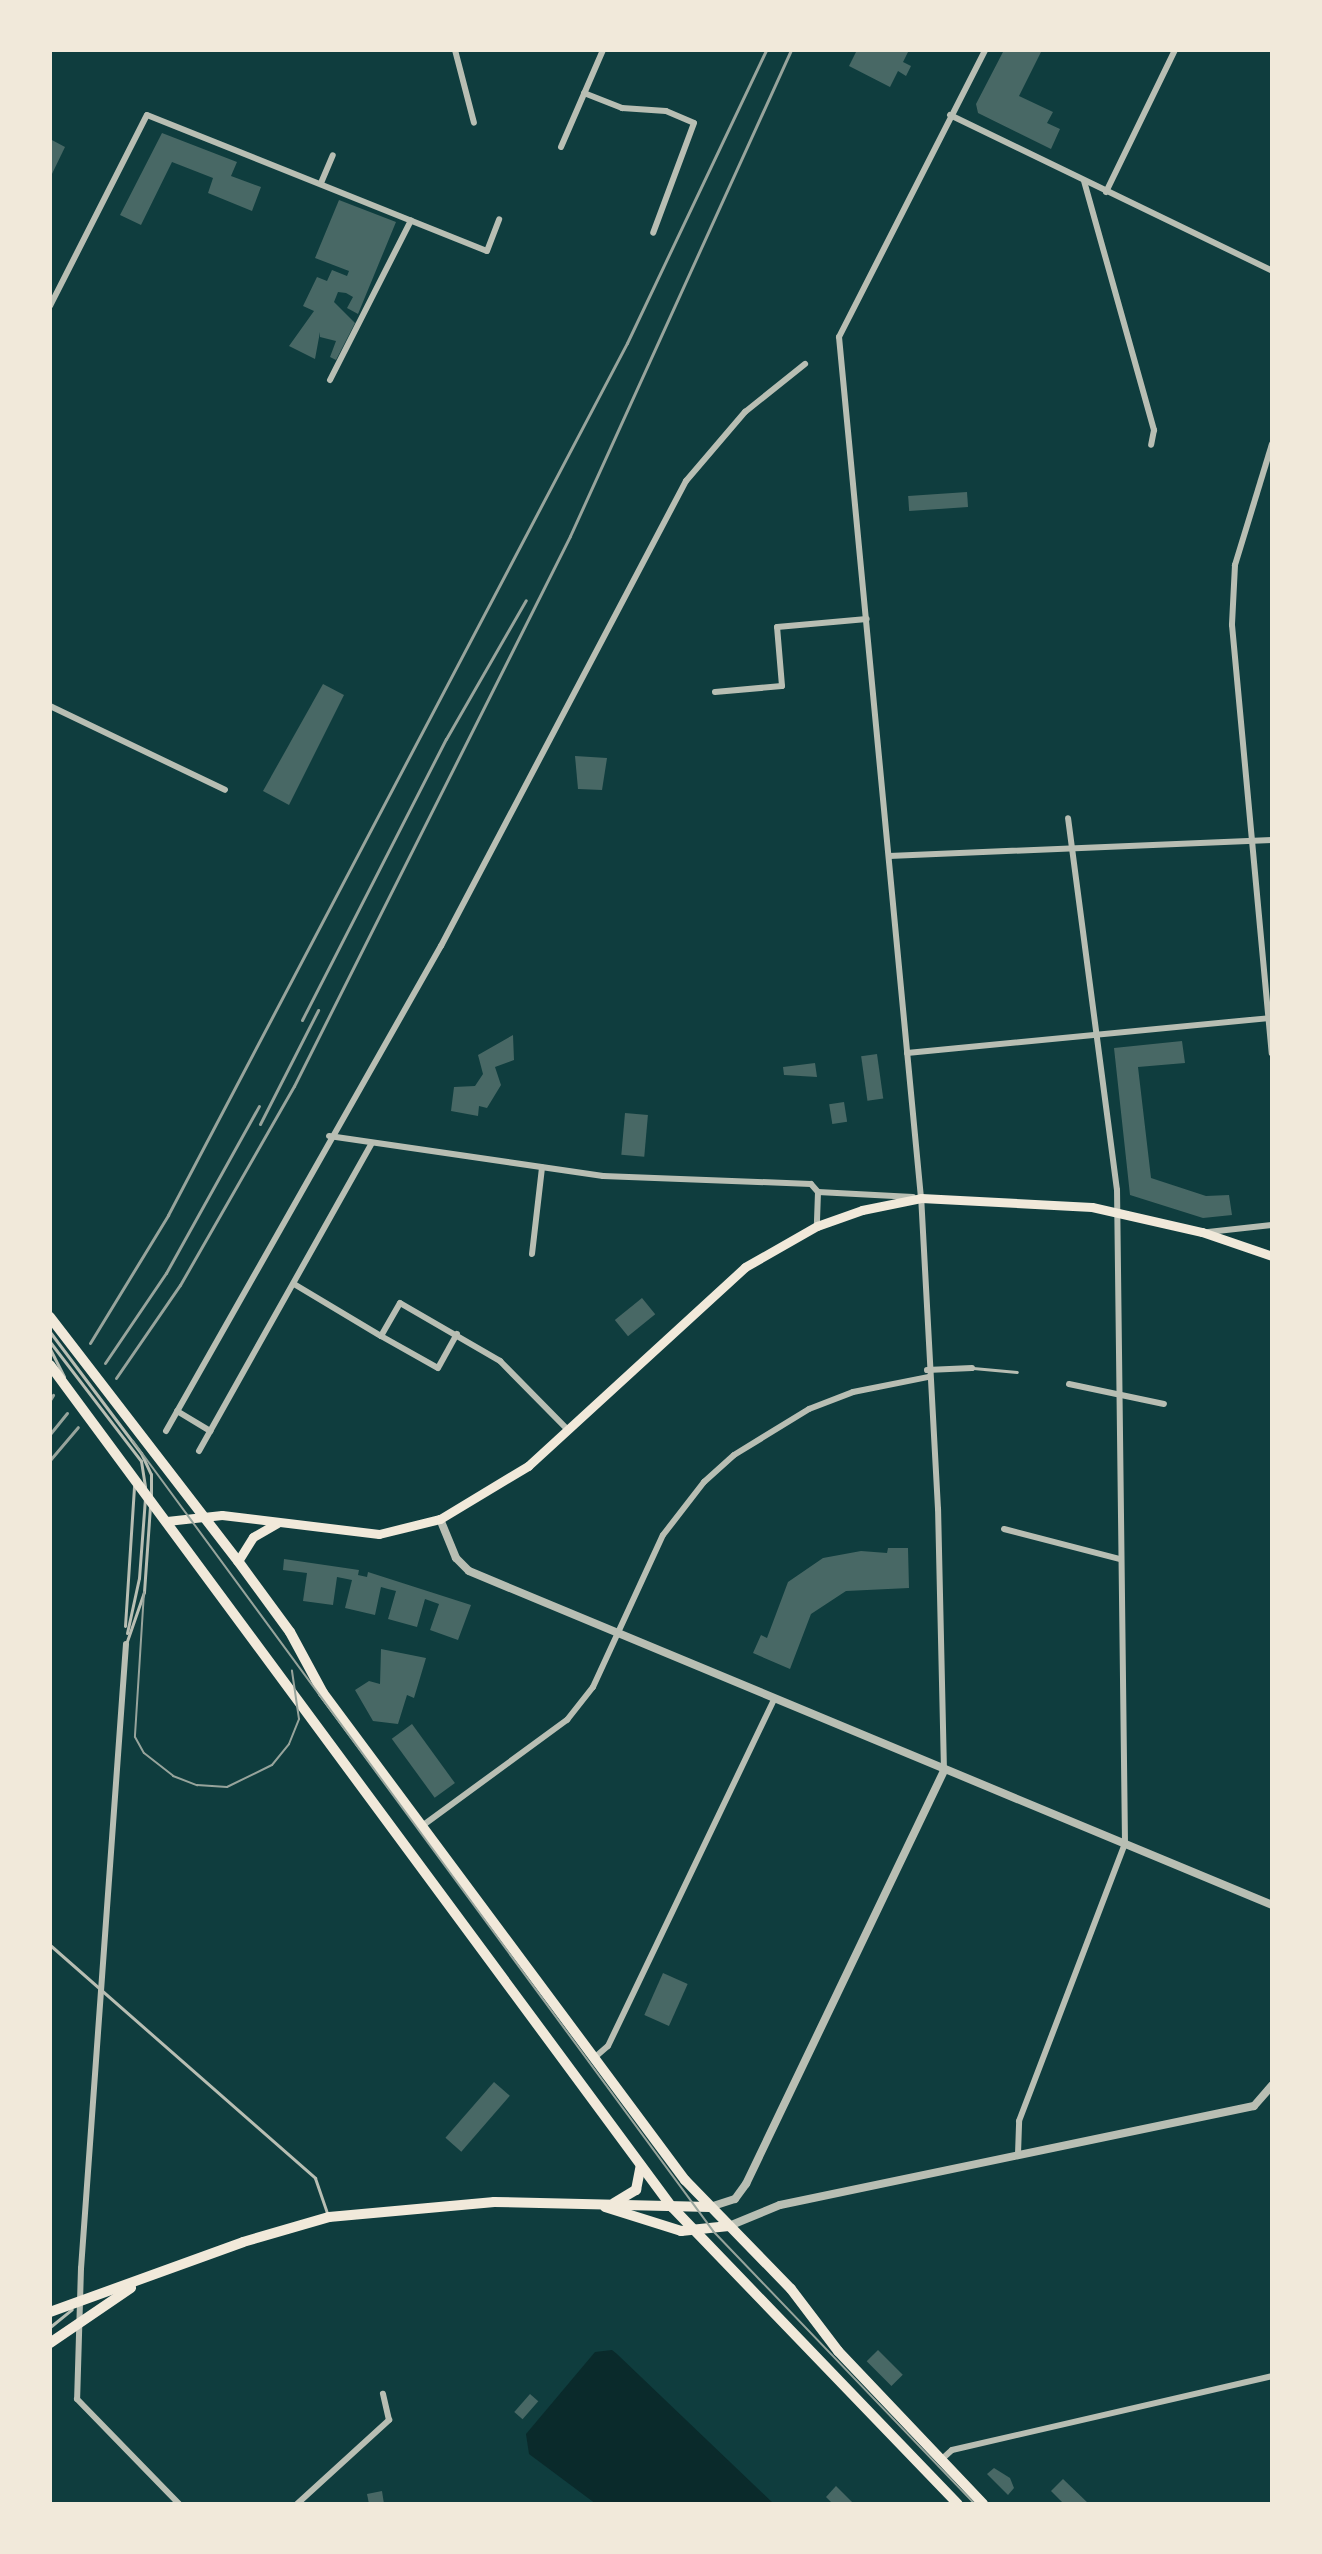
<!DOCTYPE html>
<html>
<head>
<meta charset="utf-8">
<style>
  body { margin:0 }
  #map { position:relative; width:1322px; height:2554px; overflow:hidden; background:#0f3d3e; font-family:Spectral,serif }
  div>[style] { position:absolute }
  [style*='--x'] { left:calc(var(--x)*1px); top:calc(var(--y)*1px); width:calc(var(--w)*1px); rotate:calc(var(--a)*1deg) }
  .water>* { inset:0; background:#0a2a2b }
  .building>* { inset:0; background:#486865; transform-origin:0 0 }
  .service>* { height:3px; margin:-1.5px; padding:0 1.5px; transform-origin:1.5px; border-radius:1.5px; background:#b8beb3 }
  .minor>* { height:6px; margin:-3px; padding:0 3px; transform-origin:3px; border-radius:3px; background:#b8beb3 }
  .tertiary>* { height:8px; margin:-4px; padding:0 4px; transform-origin:4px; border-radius:4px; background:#b8beb3 }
  .secondary>* { height:9px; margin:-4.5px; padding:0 4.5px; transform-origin:4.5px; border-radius:4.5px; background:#f1e9da }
  .primary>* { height:10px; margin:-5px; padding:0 5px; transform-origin:5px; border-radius:5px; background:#f1e9da }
  .tram>* { height:2px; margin:-1px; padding:0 1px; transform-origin:1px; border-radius:1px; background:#97a49c }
  .rail>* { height:3px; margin:-1.5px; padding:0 1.5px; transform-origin:1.5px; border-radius:1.5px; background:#97a49c }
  span { translate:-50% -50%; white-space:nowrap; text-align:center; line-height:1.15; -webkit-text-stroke:8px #f1e9da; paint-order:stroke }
  .frame { position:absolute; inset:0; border:52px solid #f1e9da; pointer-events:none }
</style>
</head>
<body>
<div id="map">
  <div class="water">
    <i style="clip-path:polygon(612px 2350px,617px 2354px,774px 2504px,596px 2504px,529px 2454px,526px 2434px,595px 2352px)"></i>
  </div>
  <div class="building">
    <i style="clip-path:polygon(857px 50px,917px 50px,909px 50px,903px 62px,911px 66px,906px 76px,898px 71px,890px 87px,849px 66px)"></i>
    <i style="clip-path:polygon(1004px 50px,1042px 50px,1019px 96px,1053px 112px,1047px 123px,1060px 129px,1051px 149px,978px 113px,976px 104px)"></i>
    <i style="clip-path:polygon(162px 133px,237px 162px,231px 176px,261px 187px,252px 211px,208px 193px,213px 178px,172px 162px,141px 225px,120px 215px)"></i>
    <i style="clip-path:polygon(50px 139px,65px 147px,50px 178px)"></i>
    <i style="clip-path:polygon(339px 200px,396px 222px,358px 314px,347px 308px,353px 297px,346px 293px,338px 292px,334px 302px,355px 323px,336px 360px,330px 357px,336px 341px,320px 337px,320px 332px,315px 359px,289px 346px,314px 311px,303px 306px,317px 277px,327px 281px,332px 270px,347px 276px,349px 271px,315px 258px)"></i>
    <i style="left:967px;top:492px;width:15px;height:59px;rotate:86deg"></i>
    <i style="clip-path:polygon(323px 684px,344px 695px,289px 805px,263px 791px)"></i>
    <i style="clip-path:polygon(575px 756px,607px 758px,602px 790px,578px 789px)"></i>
    <i style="clip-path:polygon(513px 1035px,514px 1060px,495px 1067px,501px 1085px,487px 1108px,479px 1106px,478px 1116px,451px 1111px,454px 1087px,475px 1086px,483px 1074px,478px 1055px)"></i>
    <i style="clip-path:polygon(1182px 1041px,1185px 1063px,1138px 1067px,1151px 1178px,1206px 1196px,1229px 1195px,1232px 1215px,1203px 1218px,1130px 1195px,1114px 1048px)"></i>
    <i style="left:877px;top:1054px;width:45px;height:16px;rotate:82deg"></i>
    <i style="clip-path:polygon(815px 1063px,817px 1077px,784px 1075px,783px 1067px)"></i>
    <i style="left:844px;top:1102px;width:20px;height:15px;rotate:81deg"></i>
    <i style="left:625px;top:1113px;width:23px;height:42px;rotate:5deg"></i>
    <i style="left:642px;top:1298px;width:21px;height:35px;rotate:51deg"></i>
    <i style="clip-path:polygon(888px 1548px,908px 1548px,909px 1588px,846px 1591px,811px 1614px,790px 1669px,753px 1653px,761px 1635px,767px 1638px,788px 1582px,823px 1558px,861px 1551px,887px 1553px)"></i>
    <i style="clip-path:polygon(284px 1559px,359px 1570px,358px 1575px,367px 1577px,368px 1572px,471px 1605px,458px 1640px,430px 1630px,439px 1604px,425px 1599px,417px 1627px,388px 1619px,396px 1591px,388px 1589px,381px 1587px,375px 1615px,345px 1608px,352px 1580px,337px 1577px,333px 1605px,303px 1601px,307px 1573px,283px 1570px)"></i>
    <i style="clip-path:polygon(381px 1649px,426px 1658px,414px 1698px,407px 1695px,398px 1724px,373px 1721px,355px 1690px,369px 1681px,380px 1684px)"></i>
    <i style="left:412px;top:1724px;width:73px;height:25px;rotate:54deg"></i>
    <i style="left:663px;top:1973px;width:27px;height:46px;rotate:24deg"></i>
    <i style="left:494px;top:2082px;width:21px;height:74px;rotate:41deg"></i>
    <i style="left:878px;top:2350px;width:35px;height:16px;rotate:45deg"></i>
    <i style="left:530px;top:2394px;width:11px;height:24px;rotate:41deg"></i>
    <i style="clip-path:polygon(994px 2468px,1010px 2478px,1014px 2488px,1008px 2495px,987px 2474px)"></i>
    <i style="clip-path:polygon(1063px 2479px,1089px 2504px,1064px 2504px,1051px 2491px)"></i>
    <i style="clip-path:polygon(836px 2486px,854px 2504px,833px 2504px,826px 2497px)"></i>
    <i style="clip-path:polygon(382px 2491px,384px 2504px,369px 2504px,367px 2494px)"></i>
  </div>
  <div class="service">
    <i style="--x:50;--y:1332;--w:151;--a:53.1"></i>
    <i style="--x:141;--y:1453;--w:23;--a:65"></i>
    <i style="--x:151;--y:1474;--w:22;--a:90"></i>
    <i style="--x:50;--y:1342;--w:150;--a:52.6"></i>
    <i style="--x:141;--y:1461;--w:26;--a:81"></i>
    <i style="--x:50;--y:1349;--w:31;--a:63"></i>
    <i style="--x:973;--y:1368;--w:44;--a:5.2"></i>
    <i style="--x:125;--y:1626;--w:140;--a:-86.3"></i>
    <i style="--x:127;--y:1633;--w:56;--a:-77.7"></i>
    <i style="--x:139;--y:1578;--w:79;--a:-85.7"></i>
    <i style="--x:126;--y:1644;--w:55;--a:-70.9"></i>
    <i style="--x:144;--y:1592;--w:85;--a:-86"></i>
    <i style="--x:50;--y:1945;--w:353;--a:41.3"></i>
    <i style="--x:315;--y:2178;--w:39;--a:71"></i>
    <i style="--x:50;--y:2327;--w:28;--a:-39"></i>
  </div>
  <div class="minor">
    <i style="--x:455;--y:50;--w:75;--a:75.4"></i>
    <i style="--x:584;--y:93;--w:41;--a:21.5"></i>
    <i style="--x:622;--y:108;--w:44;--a:3.9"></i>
    <i style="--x:666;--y:111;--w:30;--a:23"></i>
    <i style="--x:694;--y:123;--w:117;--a:110.4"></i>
    <i style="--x:950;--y:115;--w:358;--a:25.8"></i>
    <i style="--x:561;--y:147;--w:106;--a:-66.6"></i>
    <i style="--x:1084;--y:181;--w:259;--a:74.3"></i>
    <i style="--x:1154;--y:430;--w:15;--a:101"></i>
    <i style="--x:321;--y:183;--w:30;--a:-67"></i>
    <i style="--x:1106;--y:192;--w:158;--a:-64.1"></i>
    <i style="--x:50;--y:306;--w:214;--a:-63.1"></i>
    <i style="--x:147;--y:115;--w:366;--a:21.8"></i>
    <i style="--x:487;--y:251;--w:34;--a:-69"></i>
    <i style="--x:330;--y:380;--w:179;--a:-63.1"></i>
    <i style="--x:1272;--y:444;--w:127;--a:107"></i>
    <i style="--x:1235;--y:565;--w:60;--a:92.9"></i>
    <i style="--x:1232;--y:625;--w:430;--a:84.7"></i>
    <i style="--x:715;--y:692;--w:67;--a:-5.1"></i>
    <i style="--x:782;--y:686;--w:59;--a:-94.8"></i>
    <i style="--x:777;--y:627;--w:90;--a:-5.1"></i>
    <i style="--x:50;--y:706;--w:194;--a:25.6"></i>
    <i style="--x:889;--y:856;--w:383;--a:-2.4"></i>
    <i style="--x:907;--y:1053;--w:364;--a:-5.5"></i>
    <i style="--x:329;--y:1136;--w:277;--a:8.3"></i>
    <i style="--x:603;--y:1176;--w:208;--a:2.2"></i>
    <i style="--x:811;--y:1184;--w:11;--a:49"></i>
    <i style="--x:818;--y:1192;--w:34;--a:92"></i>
    <i style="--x:818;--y:1192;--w:95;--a:3"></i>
    <i style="--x:1208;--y:1232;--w:64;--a:-6.2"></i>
    <i style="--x:532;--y:1254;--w:87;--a:-83.4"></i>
    <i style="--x:294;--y:1284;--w:101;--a:30.9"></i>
    <i style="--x:381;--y:1336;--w:38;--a:-60"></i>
    <i style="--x:400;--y:1303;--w:116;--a:30.1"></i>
    <i style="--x:500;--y:1361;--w:97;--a:45.4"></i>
    <i style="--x:381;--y:1336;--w:65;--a:29.3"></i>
    <i style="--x:438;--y:1368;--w:39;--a:-61"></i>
    <i style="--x:927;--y:1370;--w:45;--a:-2.5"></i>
    <i style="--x:1069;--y:1384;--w:97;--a:11.9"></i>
    <i style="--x:177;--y:1411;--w:39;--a:31"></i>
    <i style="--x:166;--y:1431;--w:558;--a:-60.45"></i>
    <i style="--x:441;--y:946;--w:526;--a:-62.22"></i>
    <i style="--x:686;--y:481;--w:91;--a:-49.5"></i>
    <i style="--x:745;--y:412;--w:77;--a:-38.7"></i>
    <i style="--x:199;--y:1451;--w:353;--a:-60.7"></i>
    <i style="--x:1004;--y:1529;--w:120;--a:14.5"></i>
    <i style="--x:126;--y:1644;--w:626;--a:94.12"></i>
    <i style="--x:81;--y:2268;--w:131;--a:91.7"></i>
    <i style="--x:77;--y:2399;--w:146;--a:45.8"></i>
    <i style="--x:944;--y:1771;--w:262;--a:-91.3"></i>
    <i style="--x:938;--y:1509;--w:311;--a:-93.1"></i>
    <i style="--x:921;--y:1198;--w:865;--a:-95.44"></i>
    <i style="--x:839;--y:337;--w:322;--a:-63"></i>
    <i style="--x:422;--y:1826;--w:180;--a:-36.2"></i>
    <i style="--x:567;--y:1720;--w:42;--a:-51.8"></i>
    <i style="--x:593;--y:1687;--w:167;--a:-65.3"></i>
    <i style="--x:663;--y:1535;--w:67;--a:-52.3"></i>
    <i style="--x:704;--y:1482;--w:40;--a:-42"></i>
    <i style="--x:734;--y:1455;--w:88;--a:-31.5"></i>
    <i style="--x:809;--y:1409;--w:47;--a:-21.1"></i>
    <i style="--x:853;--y:1392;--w:76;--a:-11.3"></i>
    <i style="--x:594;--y:2058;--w:18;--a:-41"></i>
    <i style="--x:608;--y:2046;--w:384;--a:-64.4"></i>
    <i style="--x:1018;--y:2154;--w:33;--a:-88"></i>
    <i style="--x:1019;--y:2121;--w:298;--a:-69.1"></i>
    <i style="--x:1125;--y:1843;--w:653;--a:-90.7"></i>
    <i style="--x:1117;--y:1190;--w:375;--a:-97.5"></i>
    <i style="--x:942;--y:2459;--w:13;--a:-42"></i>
    <i style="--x:952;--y:2450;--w:328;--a:-13"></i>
    <i style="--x:297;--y:2504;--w:125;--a:-42.4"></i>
    <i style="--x:389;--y:2420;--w:27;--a:-103"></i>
  </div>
  <div class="tertiary">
    <i style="--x:440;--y:1519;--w:42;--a:67.7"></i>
    <i style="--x:456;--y:1558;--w:18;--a:45"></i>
    <i style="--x:469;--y:1571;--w:870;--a:22.58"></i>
    <i style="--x:710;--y:2207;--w:26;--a:-18"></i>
    <i style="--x:735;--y:2199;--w:19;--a:-54"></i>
    <i style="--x:746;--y:2184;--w:458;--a:-64.4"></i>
    <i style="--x:729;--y:2226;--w:55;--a:-22.4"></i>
    <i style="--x:780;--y:2205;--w:484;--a:-11.8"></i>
    <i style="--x:1254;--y:2106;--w:28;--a:-49"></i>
  </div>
  <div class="secondary">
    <i style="--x:167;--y:1521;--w:55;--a:-6.2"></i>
    <i style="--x:222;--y:1515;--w:158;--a:6.9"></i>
    <i style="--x:379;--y:1534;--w:63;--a:-13.8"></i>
    <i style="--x:440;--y:1519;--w:103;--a:-31.1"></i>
    <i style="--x:528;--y:1466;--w:294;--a:-42.5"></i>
    <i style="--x:745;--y:1267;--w:83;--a:-29.7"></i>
    <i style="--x:817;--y:1226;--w:48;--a:-19.6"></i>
    <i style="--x:862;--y:1210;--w:60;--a:-11.5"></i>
    <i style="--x:921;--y:1198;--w:171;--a:3"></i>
    <i style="--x:1092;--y:1207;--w:113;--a:12.8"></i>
    <i style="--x:1202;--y:1232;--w:74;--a:18.9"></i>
    <i style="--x:238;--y:1561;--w:28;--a:-58"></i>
    <i style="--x:253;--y:1537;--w:28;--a:-30"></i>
  </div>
  <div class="primary">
    <i style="--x:50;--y:1317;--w:308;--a:52.4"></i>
    <i style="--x:238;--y:1561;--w:88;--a:53.8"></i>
    <i style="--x:290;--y:1632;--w:69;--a:61.6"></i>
    <i style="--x:323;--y:1693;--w:607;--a:53.38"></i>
    <i style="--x:685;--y:2180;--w:152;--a:45.8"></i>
    <i style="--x:791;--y:2289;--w:78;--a:52.8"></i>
    <i style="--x:838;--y:2351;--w:211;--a:46.5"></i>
    <i style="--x:50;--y:1365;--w:1047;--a:53.55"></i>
    <i style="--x:672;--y:2207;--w:412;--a:46.1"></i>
    <i style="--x:614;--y:2203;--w:26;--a:-31"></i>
    <i style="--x:636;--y:2190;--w:25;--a:-79"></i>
    <i style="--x:605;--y:2207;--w:80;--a:17.5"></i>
    <i style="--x:681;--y:2231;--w:48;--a:-5.9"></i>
    <i style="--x:50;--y:2312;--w:205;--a:-19.9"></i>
    <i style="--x:243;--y:2242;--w:90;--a:-16.2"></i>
    <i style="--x:329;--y:2217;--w:166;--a:-5.2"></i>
    <i style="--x:494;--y:2202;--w:216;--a:1.3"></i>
    <i style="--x:50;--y:2343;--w:98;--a:-34.2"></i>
  </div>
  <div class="tram">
    <i style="--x:133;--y:1441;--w:980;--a:53.71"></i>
    <i style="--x:713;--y:2231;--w:378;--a:46.2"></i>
    <i style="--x:144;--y:1592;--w:145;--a:93.6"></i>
    <i style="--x:135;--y:1737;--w:18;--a:61"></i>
    <i style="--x:144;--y:1753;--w:37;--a:38"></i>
    <i style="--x:173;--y:1776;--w:26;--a:21"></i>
    <i style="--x:197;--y:1785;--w:30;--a:4"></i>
    <i style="--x:227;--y:1787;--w:50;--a:-26.1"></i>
    <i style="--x:272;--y:1765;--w:27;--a:-51"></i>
    <i style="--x:289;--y:1744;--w:27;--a:-68"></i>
    <i style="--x:299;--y:1719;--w:49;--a:-98.3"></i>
  </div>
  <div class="rail">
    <i style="--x:302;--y:1020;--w:316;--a:-62.9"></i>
    <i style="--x:446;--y:739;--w:160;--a:-60.1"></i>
    <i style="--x:260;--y:1124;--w:128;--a:-63"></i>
    <i style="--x:90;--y:1343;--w:150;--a:-58.6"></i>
    <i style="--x:168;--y:1215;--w:985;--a:-62.24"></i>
    <i style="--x:627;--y:343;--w:324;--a:-64.6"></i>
    <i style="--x:105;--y:1363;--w:109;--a:-55.9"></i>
    <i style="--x:166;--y:1273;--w:191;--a:-60.9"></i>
    <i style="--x:116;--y:1378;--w:113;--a:-55.5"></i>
    <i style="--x:180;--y:1285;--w:229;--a:-60.2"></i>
    <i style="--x:294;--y:1086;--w:615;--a:-63.35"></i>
    <i style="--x:570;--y:536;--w:534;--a:-65.55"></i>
    <i style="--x:50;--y:1400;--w:6;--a:-59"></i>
    <i style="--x:50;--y:1434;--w:27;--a:-51"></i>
    <i style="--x:50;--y:1460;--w:43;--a:-49.7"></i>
  </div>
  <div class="frame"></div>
</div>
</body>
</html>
